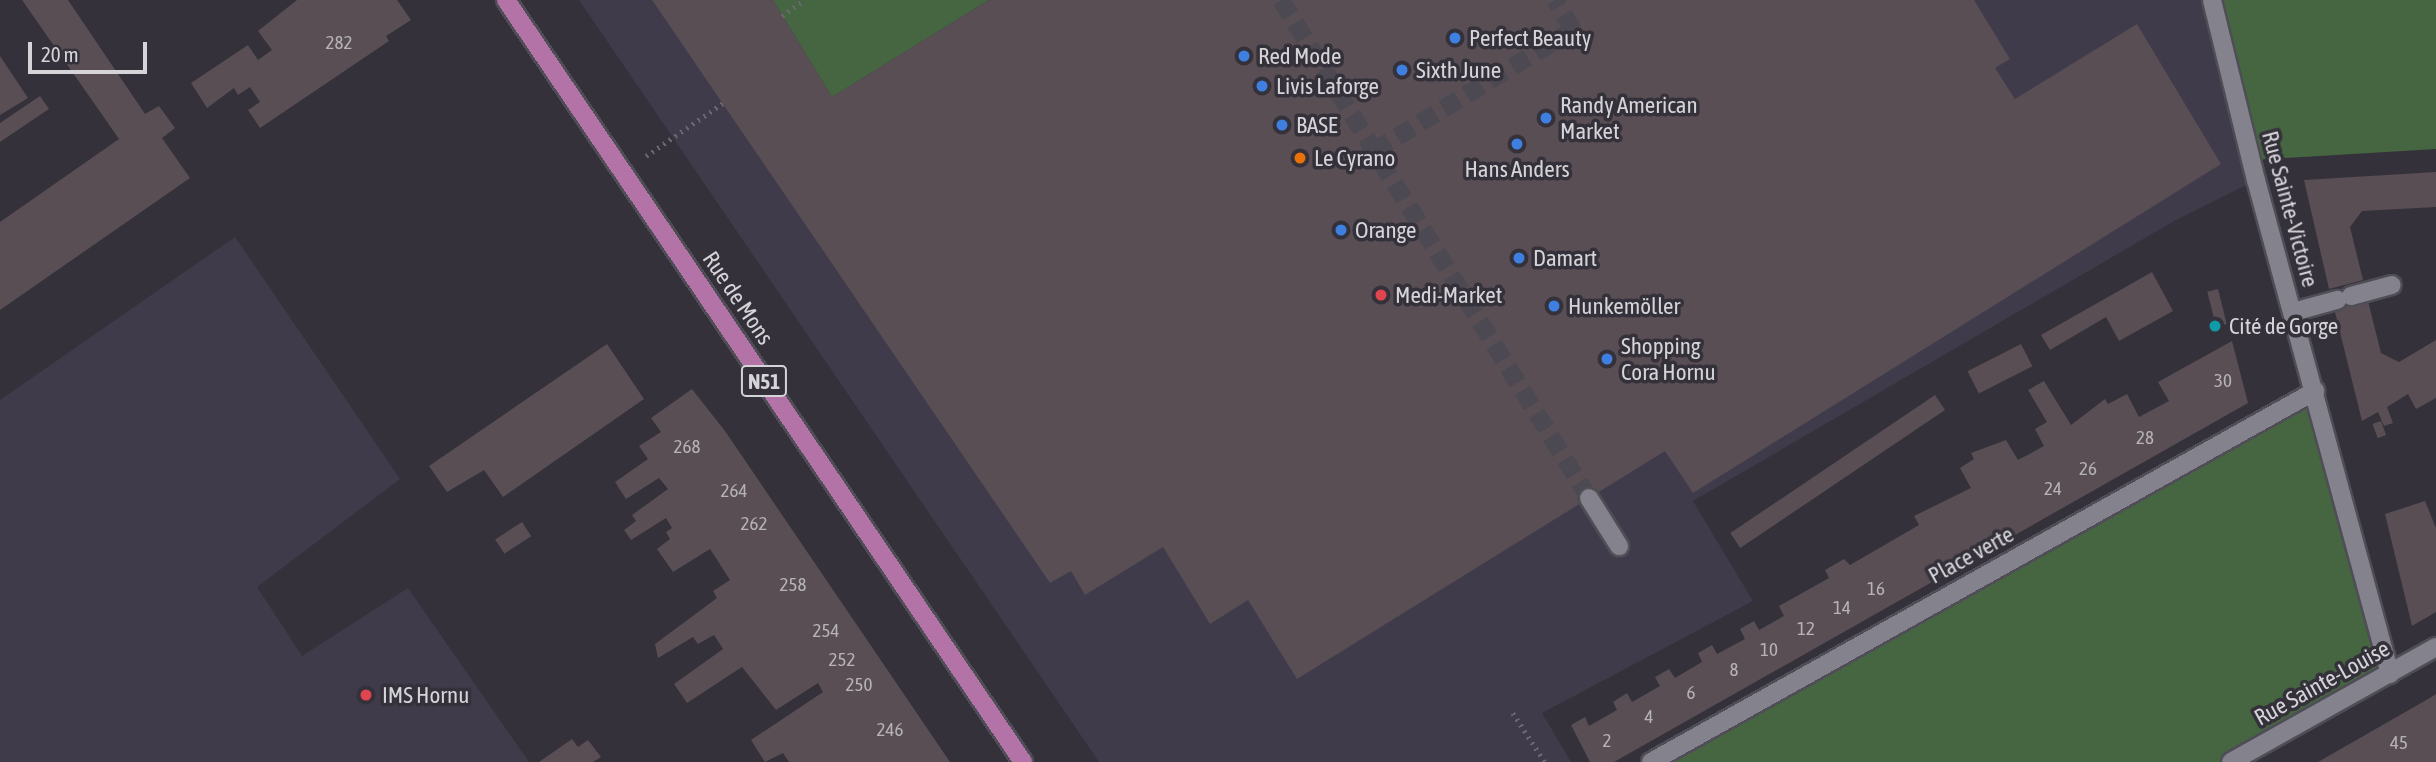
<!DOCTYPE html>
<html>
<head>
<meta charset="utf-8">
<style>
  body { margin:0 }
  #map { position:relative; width:2436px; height:762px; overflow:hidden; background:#34313b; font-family:"Asap Condensed",sans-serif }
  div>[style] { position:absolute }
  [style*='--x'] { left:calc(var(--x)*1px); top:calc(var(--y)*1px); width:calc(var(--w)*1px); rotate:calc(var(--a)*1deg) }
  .built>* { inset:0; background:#3f3b4a }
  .green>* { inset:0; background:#456641 }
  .building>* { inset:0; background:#584e54; transform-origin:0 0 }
  .minor-tunnel>* { height:18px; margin-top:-9px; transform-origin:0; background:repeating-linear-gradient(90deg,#4c4953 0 18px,transparent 0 27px) }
  .path>* { height:4.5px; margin-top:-2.25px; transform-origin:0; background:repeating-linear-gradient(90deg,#6a6770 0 2px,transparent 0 7px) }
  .roads { filter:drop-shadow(2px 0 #4f4d55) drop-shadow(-2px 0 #4f4d55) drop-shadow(0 2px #4f4d55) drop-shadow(0 -2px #4f4d55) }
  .minor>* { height:18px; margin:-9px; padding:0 9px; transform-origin:9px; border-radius:9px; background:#84828c }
  .major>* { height:18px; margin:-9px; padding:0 9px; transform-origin:9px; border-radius:9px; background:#b373a6 }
  .dots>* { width:19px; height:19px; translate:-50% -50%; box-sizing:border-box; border:4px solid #34313b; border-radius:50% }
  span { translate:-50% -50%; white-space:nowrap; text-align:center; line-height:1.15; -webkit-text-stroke:7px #34313b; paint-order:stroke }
  .number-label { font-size:19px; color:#b6b2b8 }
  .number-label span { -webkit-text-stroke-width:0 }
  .shield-label span { padding:2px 5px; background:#34313b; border:2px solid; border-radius:5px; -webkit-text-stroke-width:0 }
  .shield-label { font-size:21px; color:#d5d4d9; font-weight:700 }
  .poi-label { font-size:23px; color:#d5d4d9 }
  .left { translate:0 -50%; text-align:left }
  .street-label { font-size:23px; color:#d5d4d9 }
  .scale { position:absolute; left:28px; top:42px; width:119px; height:32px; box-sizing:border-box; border:4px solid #d5d4d9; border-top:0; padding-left:9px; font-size:21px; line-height:24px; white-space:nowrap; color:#d5d4d9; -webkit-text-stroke:5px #34313b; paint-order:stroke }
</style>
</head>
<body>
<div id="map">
  <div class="built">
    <i style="clip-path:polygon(579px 0,2209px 0,2256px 180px,2176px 220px,1693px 501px,1753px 601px,1542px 713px,1571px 762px,1099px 762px)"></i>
    <i style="clip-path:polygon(235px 237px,400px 479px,257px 587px,302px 656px,408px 588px,529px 762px,0 762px,0 400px)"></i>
  </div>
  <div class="green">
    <i style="clip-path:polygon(773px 0,989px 0,832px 97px)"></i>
    <i style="clip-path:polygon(2218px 0,2436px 0,2436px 149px,2251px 160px)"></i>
    <i style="clip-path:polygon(2315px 391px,2390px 674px,2231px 762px,1651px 762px)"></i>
  </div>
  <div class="building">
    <i style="clip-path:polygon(22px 0,68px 0,145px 114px,159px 106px,175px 128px,162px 138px,190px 178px,0 310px,0 222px,119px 139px)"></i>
    <i style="clip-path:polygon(297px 0,397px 0,411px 20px,386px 36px,389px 41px,260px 128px,248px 110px,260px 102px,250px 87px,238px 95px,234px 88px,207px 108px,191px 83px,248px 45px,258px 60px,272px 50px,258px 31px)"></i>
    <i style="clip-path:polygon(652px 0,773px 0,832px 97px,989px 0,1974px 0,2010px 59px,1995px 68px,2015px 99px,2137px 24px,2221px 164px,1693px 493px,1665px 451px,1297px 679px,1248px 600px,1210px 624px,1163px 547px,1085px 595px,1071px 571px,1050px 583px)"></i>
    <i style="clip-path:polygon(0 56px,28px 98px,0 115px)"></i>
    <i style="clip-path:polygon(40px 96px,49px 109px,0 142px,0 123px)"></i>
    <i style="clip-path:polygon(2436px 172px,2436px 207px,2362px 211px,2350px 227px,2363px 280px,2329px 289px,2304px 180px)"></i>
    <i style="clip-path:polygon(2152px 272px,2173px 311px,2119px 341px,2106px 317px,2050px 350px,2041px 335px)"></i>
    <i style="left:2218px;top:289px;width:36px;height:11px;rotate:76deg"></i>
    <i style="clip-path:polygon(2368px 301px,2381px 353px,2399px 362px,2436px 340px,2436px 398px,2416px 409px,2408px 394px,2387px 407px,2393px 423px,2384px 426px,2378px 412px,2362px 421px,2334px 308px)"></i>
    <i style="clip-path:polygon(2232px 341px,2248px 403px,1614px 762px,1590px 762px,1571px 725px,1585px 717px,1589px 726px,1617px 710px,1613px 702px,1627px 693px,1632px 702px,1660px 686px,1655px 677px,1669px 669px,1675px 678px,1702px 662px,1698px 653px,1712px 645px,1717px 654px,1745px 639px,1740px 629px,1754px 621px,1759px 630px,1784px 616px,1779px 606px,1829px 578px,1825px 570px,1844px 559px,1850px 565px,1919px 525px,1914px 516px,1971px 488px,1960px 468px,1974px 459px,1971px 453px,2006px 440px,2018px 460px,2044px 446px,2035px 429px,2047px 422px,2028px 390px,2044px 381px,2071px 425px,2105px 399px,2108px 404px,2127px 394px,2139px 417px,2169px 401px,2158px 382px)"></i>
    <i style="clip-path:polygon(607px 344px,644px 399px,503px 497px,484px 470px,447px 492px,429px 466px)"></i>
    <i style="left:2021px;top:344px;width:25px;height:60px;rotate:63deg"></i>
    <i style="clip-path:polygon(692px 389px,725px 431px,950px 762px,789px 762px,783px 753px,765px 762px,751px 740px,823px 692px,818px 683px,776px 710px,742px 667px,687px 703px,674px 684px,723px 649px,714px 635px,698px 644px,693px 637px,658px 658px,655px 644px,717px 598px,713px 591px,730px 580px,710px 549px,673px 572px,657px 549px,670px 539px,666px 532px,672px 528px,666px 518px,631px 540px,624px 530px,636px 521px,632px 515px,668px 489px,659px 478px,626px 499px,615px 482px,648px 459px,639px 446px,661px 432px,651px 418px)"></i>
    <i style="left:1935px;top:395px;width:18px;height:247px;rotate:56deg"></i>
    <i style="left:2381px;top:421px;width:15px;height:9px;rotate:70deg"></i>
    <i style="clip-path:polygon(2425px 501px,2436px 528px,2436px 612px,2412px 626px,2385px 514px)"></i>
    <i style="left:522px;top:522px;width:17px;height:32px;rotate:57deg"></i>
    <i style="clip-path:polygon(2436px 694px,2436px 762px,2318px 762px,2428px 699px)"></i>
    <i style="clip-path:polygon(572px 739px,578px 747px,588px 740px,601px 757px,593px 762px,539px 762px)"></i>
  </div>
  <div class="minor-tunnel">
    <i style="--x:1281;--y:0;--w:586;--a:58.26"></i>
    <i style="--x:1374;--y:151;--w:233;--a:-31.3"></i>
    <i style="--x:1573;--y:30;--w:35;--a:-121"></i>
  </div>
  <div class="path">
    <i style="--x:782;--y:16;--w:27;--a:-36"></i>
    <i style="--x:646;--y:156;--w:93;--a:-34.5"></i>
    <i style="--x:1513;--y:713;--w:59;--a:56.9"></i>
  </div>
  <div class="roads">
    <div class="minor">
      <i style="--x:2212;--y:0;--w:185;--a:76.3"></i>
      <i style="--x:2256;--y:180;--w:512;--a:74.82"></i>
      <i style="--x:2351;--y:296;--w:42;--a:-15"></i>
      <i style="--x:2293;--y:312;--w:46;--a:-15.3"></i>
      <i style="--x:1589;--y:498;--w:57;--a:58"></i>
      <i style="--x:1651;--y:762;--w:761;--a:-29.19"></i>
      <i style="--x:2231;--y:762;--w:235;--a:-29.3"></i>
    </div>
    <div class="major">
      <i style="--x:506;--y:0;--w:921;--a:55.84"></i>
    </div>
  </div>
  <div class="dots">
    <i style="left:1455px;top:38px;background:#3f7fe0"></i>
    <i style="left:1244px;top:56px;background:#3f7fe0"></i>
    <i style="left:1402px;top:70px;background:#3f7fe0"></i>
    <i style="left:1262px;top:86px;background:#3f7fe0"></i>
    <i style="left:1546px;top:118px;background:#3f7fe0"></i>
    <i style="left:1282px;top:125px;background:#3f7fe0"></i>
    <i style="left:1517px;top:144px;background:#3f7fe0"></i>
    <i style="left:1300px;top:158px;background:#e8710a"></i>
    <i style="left:1341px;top:230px;background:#3f7fe0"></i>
    <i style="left:1519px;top:258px;background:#3f7fe0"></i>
    <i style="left:1381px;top:295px;background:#e0444e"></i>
    <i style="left:1554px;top:306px;background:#3f7fe0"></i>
    <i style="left:2215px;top:326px;background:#0f9aa8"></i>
    <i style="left:1607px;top:359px;background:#3f7fe0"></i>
    <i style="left:366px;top:695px;background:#e0444e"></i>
  </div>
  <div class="number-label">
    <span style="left:339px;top:43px">282</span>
    <span style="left:2223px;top:381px">30</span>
    <span style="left:2145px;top:438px">28</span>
    <span style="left:687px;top:447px">268</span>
    <span style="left:2088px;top:469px">26</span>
    <span style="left:2053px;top:489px">24</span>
    <span style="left:734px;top:491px">264</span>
    <span style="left:754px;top:524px">262</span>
    <span style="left:793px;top:585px">258</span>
    <span style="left:1876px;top:589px">16</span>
    <span style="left:1842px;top:608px">14</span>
    <span style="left:1806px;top:629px">12</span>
    <span style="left:826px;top:631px">254</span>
    <span style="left:1769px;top:650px">10</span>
    <span style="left:842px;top:660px">252</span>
    <span style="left:1734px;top:670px">8</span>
    <span style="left:859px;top:685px">250</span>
    <span style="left:1691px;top:693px">6</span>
    <span style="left:1649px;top:717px">4</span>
    <span style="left:890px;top:730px">246</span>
    <span style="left:1607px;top:741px">2</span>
    <span style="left:2399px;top:743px">45</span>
  </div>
  <div class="shield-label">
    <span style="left:764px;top:381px">N51</span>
  </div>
  <div class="poi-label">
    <span class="left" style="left:1469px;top:38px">Perfect Beauty</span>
    <span class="left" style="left:1258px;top:56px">Red Mode</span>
    <span class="left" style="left:1416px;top:70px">Sixth June</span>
    <span class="left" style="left:1276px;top:86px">Livis Laforge</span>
    <span class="left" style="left:1560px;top:118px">Randy American<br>Market</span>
    <span class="left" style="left:1296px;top:125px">BASE</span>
    <span class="left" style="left:1314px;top:158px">Le Cyrano</span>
    <span style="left:1517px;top:169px">Hans Anders</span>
    <span class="left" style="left:1355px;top:230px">Orange</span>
    <span class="left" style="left:1533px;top:258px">Damart</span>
    <span class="left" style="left:1395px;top:295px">Medi-Market</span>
    <span class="left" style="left:1568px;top:306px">Hunkemöller</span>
    <span class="left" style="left:2229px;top:326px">Cité de Gorge</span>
    <span class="left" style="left:1621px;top:359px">Shopping<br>Cora Hornu</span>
    <span class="left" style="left:382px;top:695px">IMS Hornu</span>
  </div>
  <div class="street-label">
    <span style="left:2290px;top:209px;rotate:75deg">Rue Sainte-Victoire</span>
    <span style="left:738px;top:298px;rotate:56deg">Rue de Mons</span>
    <span style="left:1971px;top:555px;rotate:-29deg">Place verte</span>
    <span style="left:2322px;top:683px;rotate:-29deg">Rue Sainte-Louise</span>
  </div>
  <div class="scale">20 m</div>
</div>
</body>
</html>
